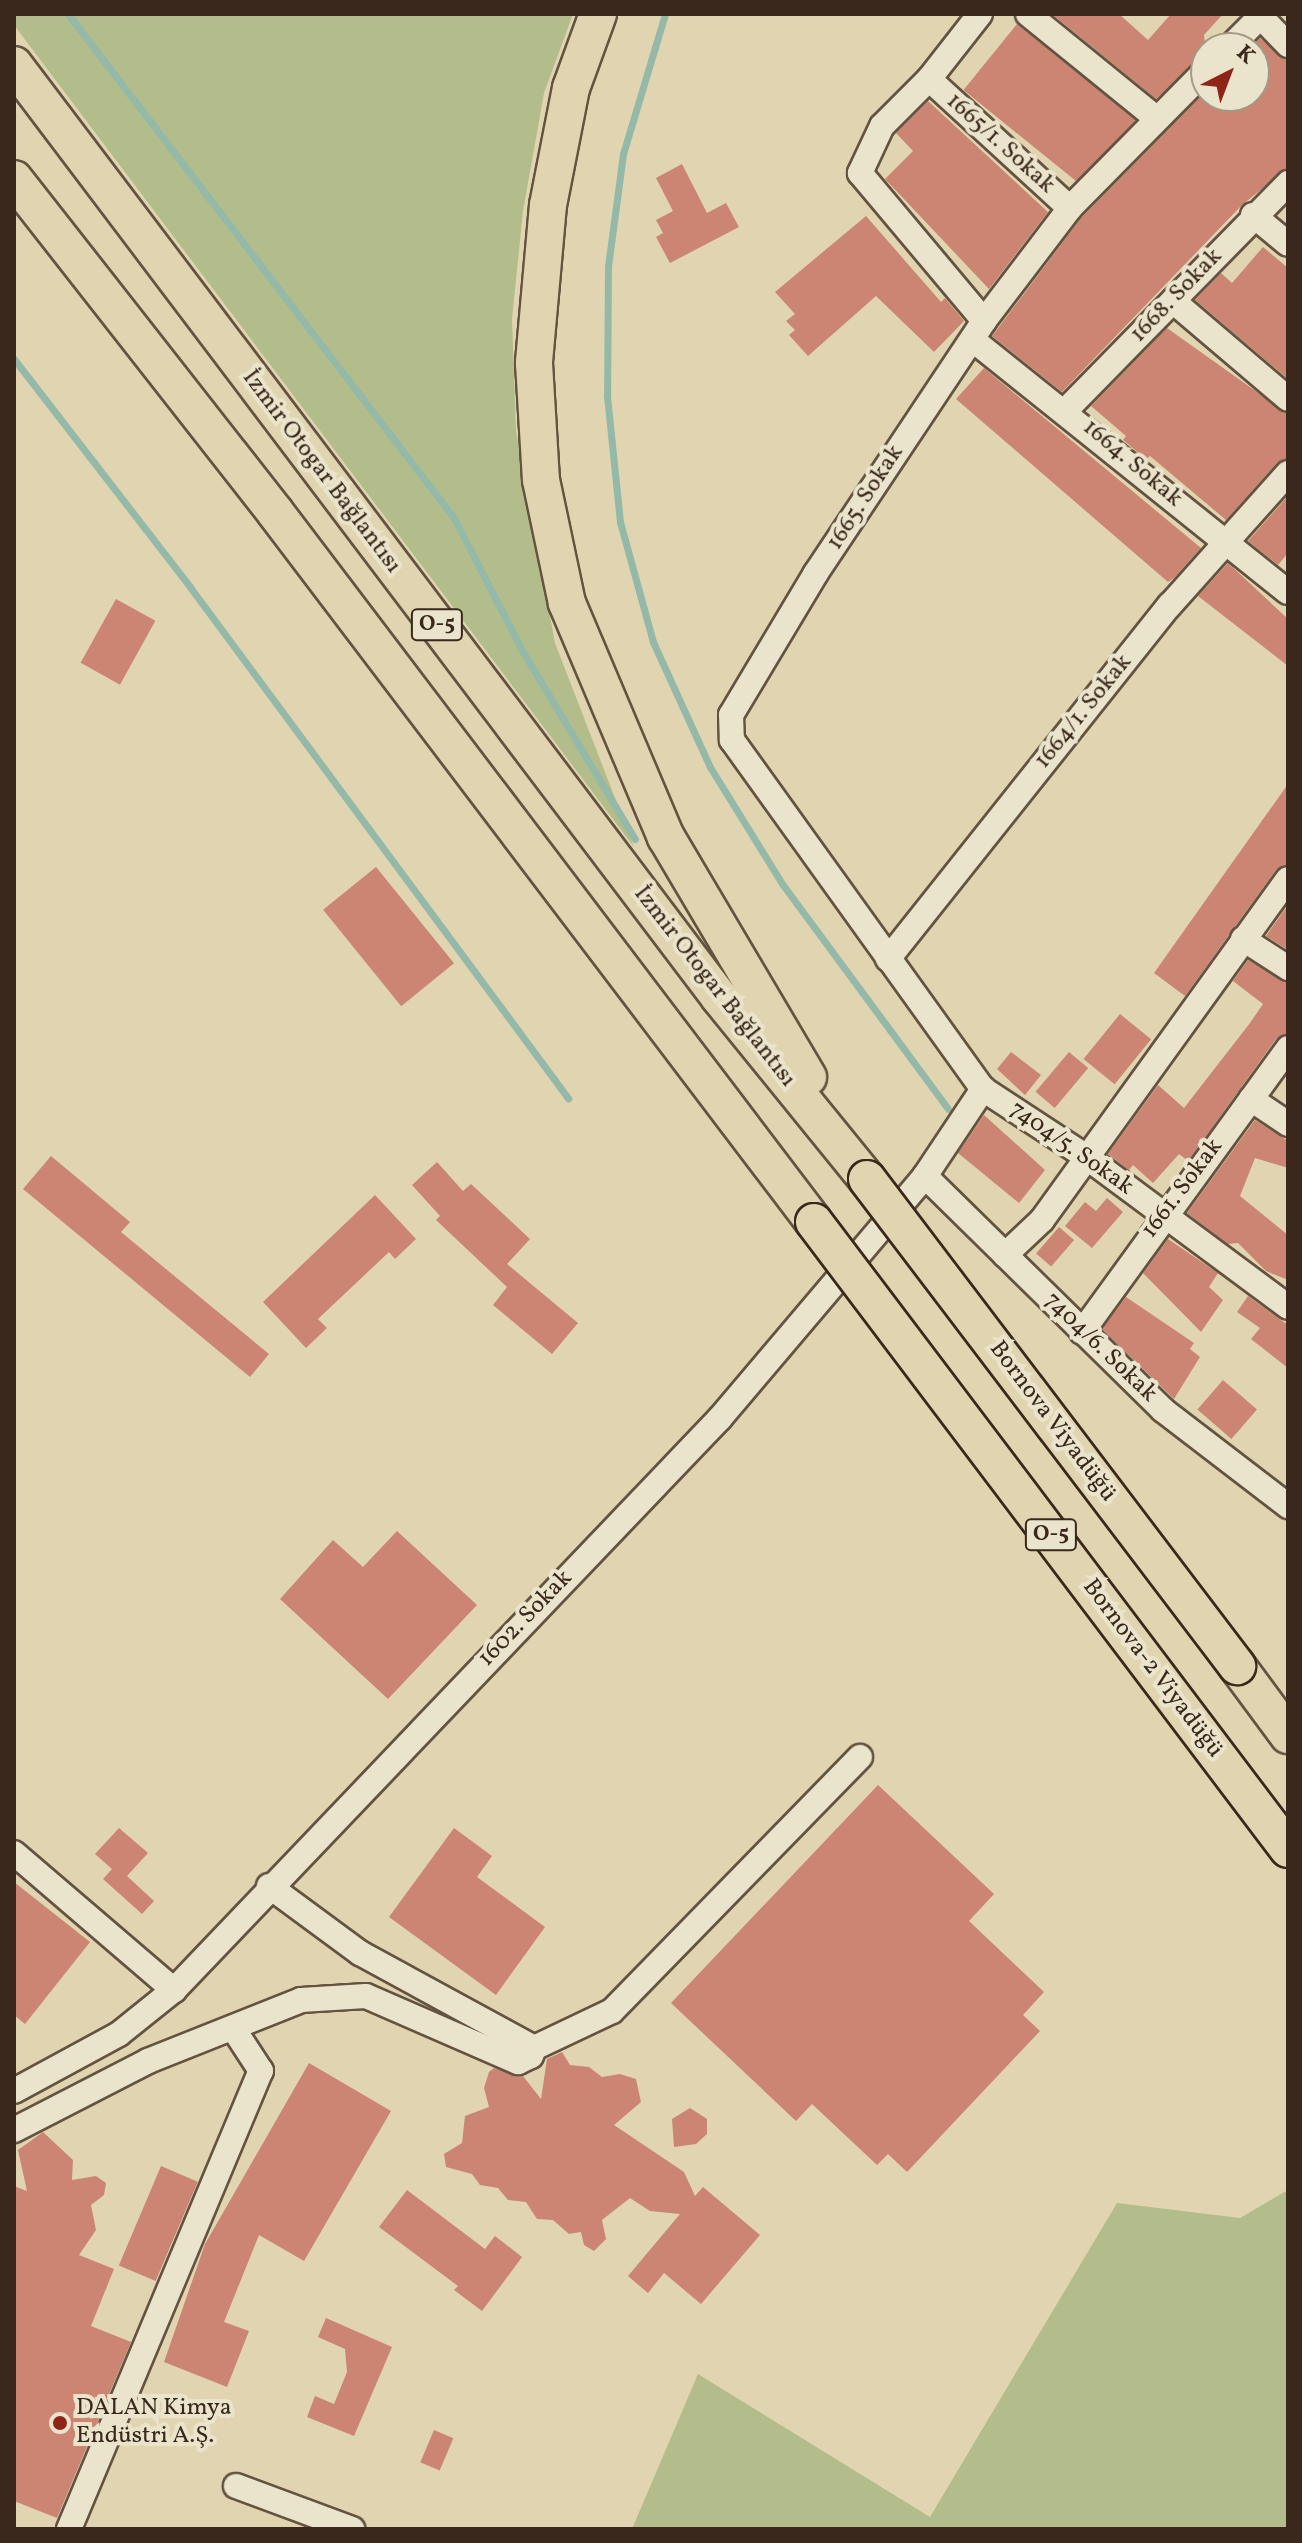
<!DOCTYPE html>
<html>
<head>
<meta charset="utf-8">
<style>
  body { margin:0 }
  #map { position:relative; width:1302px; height:2543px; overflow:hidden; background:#e0d5b0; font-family:Vollkorn,serif }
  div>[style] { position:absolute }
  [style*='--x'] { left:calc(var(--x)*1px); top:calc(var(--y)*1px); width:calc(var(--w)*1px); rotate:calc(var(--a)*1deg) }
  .green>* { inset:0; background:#b2bd8b }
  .stream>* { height:7px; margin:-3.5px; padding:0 3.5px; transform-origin:3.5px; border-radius:3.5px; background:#94b9a8 }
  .building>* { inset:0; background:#cb8572; transform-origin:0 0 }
  .roads { filter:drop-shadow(2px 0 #635340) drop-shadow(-2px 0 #635340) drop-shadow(0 2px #635340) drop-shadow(0 -2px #635340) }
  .minor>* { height:24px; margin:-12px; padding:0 12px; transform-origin:12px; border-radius:12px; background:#ebe4cc }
  .highway>* { height:36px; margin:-18px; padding:0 18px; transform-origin:18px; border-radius:18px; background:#e0d5b0 }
  .bridges { filter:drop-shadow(2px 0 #39281b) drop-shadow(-2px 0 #39281b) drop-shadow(0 2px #39281b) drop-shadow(0 -2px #39281b) }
  .highway-bridge>* { height:36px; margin:-18px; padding:0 18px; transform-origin:18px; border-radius:18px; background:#e0d5b0 }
  .dots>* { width:22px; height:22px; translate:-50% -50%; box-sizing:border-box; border:4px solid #ebe4cc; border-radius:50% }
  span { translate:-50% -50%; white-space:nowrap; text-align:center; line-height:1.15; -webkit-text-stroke:8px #ebe4cc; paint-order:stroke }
  .shield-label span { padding:2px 6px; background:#ebe4cc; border:2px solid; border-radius:6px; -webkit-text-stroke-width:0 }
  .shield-label { font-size:22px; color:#39281b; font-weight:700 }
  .street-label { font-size:24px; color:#39281b }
  .poi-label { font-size:24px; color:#39281b }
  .left { translate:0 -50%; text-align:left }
  .frame { position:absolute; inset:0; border:16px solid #39281b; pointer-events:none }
  .north { position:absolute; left:1190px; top:32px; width:80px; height:80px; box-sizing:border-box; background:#ebe4cc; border:2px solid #a49985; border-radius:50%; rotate:42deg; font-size:22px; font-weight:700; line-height:32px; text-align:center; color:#39281b }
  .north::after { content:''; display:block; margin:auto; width:28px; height:36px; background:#8f2418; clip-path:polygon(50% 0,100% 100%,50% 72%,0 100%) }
</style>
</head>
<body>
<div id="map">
  <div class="green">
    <i style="clip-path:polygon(14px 14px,573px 14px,544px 93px,523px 211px,512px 319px,516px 431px,555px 643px,634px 847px,14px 25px)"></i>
    <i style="clip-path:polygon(1288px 2190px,1288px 2529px,632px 2529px,698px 2374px,930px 2517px,1117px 2203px,1240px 2218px)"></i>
  </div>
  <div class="stream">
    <i style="--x:68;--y:14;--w:635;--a:52.55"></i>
    <i style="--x:454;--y:518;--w:151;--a:62.8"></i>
    <i style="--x:523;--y:652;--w:218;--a:59.1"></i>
    <i style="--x:665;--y:14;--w:146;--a:106.7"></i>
    <i style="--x:623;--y:154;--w:114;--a:97.6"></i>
    <i style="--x:608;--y:267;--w:129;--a:90.4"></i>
    <i style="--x:607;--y:396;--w:127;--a:84.1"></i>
    <i style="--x:620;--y:522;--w:124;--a:74.6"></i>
    <i style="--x:653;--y:642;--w:137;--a:65.5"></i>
    <i style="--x:710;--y:767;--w:139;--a:58.3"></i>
    <i style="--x:783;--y:885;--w:278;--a:53.6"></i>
    <i style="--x:14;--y:359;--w:288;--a:52.3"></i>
    <i style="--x:190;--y:587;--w:636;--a:53.51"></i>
  </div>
  <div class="building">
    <i style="clip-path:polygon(1052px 14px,1119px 14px,1148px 40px,1171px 14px,1223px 14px,1204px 35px,1206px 55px,1156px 99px)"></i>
    <i style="left:1017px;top:24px;width:153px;height:85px;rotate:39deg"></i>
    <i style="clip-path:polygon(1260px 38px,1288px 60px,1288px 168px,1242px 205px,1062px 392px,992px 336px,1081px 218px,1206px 91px,1206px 96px,1254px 96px,1254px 44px)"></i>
    <i style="clip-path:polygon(928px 101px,1048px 212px,989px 289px,885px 179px,913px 151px,896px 133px)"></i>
    <i style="clip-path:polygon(682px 164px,707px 213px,726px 203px,739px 227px,670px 263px,656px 237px,663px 233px,656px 220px,673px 211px,656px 178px)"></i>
    <i style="clip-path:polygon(866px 216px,941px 302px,945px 298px,964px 321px,934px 352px,876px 296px,808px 356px,789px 335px,795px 330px,786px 321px,795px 314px,775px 292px)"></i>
    <i style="clip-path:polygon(1263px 247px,1288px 268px,1288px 379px,1195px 300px,1221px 273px,1232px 283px)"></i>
    <i style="clip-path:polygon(1167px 328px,1288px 414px,1288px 458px,1277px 463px,1226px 520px,1150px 456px,1146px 459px,1123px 440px,1126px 436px,1091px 406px)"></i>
    <i style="clip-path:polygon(984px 368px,1201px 548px,1174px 578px,1168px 582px,956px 399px)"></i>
    <i style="clip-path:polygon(1288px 496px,1288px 553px,1278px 565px,1248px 541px)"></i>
    <i style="clip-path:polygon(1228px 563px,1288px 619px,1288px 666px,1198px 596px)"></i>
    <i style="left:116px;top:599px;width:45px;height:73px;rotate:29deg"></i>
    <i style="clip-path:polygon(1288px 784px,1288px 864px,1276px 870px,1185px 996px,1154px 973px)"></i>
    <i style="left:376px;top:867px;width:124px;height:68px;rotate:51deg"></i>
    <i style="clip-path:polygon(1288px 905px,1288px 950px,1266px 936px)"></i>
    <i style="clip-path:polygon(1248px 960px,1288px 983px,1288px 1033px,1276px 1039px,1188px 1161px,1179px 1154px,1153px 1183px,1133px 1165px,1129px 1170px,1108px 1154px,1158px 1085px,1184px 1108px,1250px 1023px,1263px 1004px,1233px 981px)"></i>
    <i style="left:1120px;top:1014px;width:40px;height:58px;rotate:39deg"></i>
    <i style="clip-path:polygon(1011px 1052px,1041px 1075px,1025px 1095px,997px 1069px)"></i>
    <i style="left:1069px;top:1052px;width:25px;height:52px;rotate:40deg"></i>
    <i style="clip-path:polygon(984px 1115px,1045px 1170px,1019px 1203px,958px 1153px)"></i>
    <i style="clip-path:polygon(1255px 1120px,1288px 1141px,1288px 1168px,1255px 1158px,1240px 1196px,1288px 1235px,1288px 1280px,1266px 1271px,1238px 1243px,1228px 1244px,1187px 1213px)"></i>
    <i style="clip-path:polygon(51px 1156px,130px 1222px,121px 1232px,269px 1354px,250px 1377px,23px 1189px)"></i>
    <i style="clip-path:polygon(437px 1162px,463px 1191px,471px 1184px,530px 1239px,507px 1264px,578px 1323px,552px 1354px,493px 1305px,507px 1287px,436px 1220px,440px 1216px,412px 1185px)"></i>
    <i style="clip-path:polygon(375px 1195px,416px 1239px,395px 1259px,389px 1252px,318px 1319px,327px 1328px,306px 1348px,263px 1302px)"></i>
    <i style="clip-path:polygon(1107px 1198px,1123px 1212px,1092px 1248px,1065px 1226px,1085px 1202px,1096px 1211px)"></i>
    <i style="left:1059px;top:1227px;width:20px;height:35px;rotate:41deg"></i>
    <i style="clip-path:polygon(1168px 1239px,1218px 1273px,1209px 1287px,1223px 1300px,1201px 1332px,1143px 1273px)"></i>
    <i style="clip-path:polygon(1248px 1296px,1288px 1325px,1288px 1368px,1251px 1339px,1260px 1328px,1237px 1312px)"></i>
    <i style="clip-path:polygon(1126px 1297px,1194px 1343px,1190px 1349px,1200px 1357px,1174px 1399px,1102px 1329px)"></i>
    <i style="left:1223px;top:1380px;width:45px;height:39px;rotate:41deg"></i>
    <i style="clip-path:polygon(397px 1531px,477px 1605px,388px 1699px,280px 1599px,333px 1540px,363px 1567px)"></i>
    <i style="clip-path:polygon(878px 1785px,994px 1894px,969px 1921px,1044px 1992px,1023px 2015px,1040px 2031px,907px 2172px,888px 2154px,877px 2165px,812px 2104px,796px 2121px,671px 2003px)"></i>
    <i style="clip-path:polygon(119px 1828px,148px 1853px,127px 1876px,154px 1901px,142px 1914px,103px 1879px,112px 1869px,95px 1854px)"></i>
    <i style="clip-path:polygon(454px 1828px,492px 1856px,477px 1877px,545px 1927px,496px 1995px,389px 1917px)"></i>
    <i style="clip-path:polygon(14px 1882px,90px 1942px,25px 2024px,14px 2015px)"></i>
    <i style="clip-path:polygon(562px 2052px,570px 2065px,589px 2067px,602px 2077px,620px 2074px,636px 2079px,641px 2102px,614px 2125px,684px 2172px,695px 2196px,703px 2187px,760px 2235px,701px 2304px,664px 2273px,648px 2293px,628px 2276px,680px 2214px,650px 2211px,630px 2198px,602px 2220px,606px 2239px,594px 2251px,584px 2245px,581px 2232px,569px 2234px,553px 2220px,537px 2219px,526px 2202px,508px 2200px,498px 2188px,480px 2185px,472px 2174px,446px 2167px,444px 2154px,462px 2143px,465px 2116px,489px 2107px,484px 2088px,489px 2072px,494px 2068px,523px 2076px,541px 2099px,547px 2059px)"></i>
    <i style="clip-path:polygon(309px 2063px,391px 2111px,304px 2261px,259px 2235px,224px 2322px,249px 2331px,227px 2387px,164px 2362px,205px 2244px)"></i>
    <i style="clip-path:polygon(690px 2108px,707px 2119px,707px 2134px,696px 2144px,674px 2147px,672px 2119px)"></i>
    <i style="clip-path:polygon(43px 2132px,73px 2160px,72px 2180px,96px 2176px,106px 2183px,104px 2195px,91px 2205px,96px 2230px,79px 2255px,114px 2269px,91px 2326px,131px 2342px,57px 2518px,14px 2501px,14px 2186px,27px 2191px,18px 2150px)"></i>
    <i style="left:161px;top:2166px;width:40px;height:108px;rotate:23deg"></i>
    <i style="clip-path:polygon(407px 2190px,485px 2249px,495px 2236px,522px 2257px,482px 2311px,454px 2290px,458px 2286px,379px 2227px)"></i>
    <i style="clip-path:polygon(326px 2318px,392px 2347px,354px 2436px,307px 2417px,315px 2396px,334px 2404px,347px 2372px,345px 2349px,318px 2337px)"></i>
    <i style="left:434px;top:2430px;width:21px;height:35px;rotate:23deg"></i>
  </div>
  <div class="roads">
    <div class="minor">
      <i style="--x:980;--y:14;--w:83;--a:128.1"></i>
      <i style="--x:929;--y:79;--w:66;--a:135"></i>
      <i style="--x:882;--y:126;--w:52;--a:115.1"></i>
      <i style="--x:860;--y:173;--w:193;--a:50"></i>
      <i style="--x:1028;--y:14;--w:166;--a:39.1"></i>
      <i style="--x:1258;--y:14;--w:43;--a:45.9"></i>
      <i style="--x:1229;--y:48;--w:48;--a:-45"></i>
      <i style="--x:1206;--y:70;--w:194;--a:134.6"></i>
      <i style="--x:1070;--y:208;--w:142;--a:127.3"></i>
      <i style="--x:984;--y:321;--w:303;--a:123.7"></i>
      <i style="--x:816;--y:573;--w:165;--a:120.9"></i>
      <i style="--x:731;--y:715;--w:25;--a:88"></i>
      <i style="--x:732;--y:740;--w:430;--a:54.3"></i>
      <i style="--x:983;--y:1089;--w:122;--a:33.3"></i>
      <i style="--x:1085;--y:1156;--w:253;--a:36.6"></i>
      <i style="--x:929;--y:79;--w:191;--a:42.5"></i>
      <i style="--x:1253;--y:215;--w:45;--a:39.6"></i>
      <i style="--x:1173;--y:301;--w:151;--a:40.4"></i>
      <i style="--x:973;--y:340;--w:403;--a:38.7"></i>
      <i style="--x:1066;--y:410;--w:318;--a:-45.6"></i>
      <i style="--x:1243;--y:939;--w:54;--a:32.8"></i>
      <i style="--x:888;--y:959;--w:453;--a:-51.5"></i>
      <i style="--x:1170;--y:605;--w:177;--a:-48.2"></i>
      <i style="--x:1251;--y:1099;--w:45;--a:34"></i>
      <i style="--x:925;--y:1176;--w:334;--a:44.5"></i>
      <i style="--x:1163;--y:1410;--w:158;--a:37.5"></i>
      <i style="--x:1005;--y:1255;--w:51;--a:-43.4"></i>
      <i style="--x:1042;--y:1220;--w:420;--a:-54.2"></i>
      <i style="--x:1082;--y:1332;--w:351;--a:-54"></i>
      <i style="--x:14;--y:1853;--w:211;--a:40.6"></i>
      <i style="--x:269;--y:1886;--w:113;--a:36.4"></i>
      <i style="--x:360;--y:1953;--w:198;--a:28.6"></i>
      <i style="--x:14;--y:2091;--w:119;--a:-28.5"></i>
      <i style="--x:119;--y:2034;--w:70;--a:-38.7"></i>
      <i style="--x:174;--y:1990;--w:791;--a:-46.33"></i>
      <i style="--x:720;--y:1418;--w:317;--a:-49.7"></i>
      <i style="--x:925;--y:1176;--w:105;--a:-56.3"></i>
      <i style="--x:14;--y:2130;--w:151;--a:-27.2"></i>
      <i style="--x:148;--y:2061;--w:165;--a:-21.7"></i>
      <i style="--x:301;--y:2000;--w:65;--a:-3.5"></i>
      <i style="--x:366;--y:1996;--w:166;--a:23.5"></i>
      <i style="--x:518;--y:2062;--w:14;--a:-25"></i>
      <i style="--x:531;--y:2056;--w:9;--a:-69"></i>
      <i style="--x:534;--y:2048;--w:86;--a:-25.4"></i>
      <i style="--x:612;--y:2011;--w:355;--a:-45.7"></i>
      <i style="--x:236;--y:2486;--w:124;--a:20.3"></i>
      <i style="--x:69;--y:2529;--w:497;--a:-67.3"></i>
      <i style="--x:261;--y:2071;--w:51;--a:-123.1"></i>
    </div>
    <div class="highway">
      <i style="--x:598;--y:14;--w:79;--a:110"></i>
      <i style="--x:571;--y:88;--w:119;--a:101.1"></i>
      <i style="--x:548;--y:205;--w:159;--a:95.1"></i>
      <i style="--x:534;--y:363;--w:117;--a:86.6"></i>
      <i style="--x:541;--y:480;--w:126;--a:78.1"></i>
      <i style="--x:567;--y:603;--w:254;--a:67.1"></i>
      <i style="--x:666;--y:837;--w:279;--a:59.4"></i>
      <i style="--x:14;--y:65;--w:1169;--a:52.89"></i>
      <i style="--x:719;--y:997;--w:235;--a:50.9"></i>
      <i style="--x:14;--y:179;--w:423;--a:51.9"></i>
      <i style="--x:275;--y:512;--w:891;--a:52.8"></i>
      <i style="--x:1237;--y:1666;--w:86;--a:53.5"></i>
    </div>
  </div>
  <div class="bridges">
    <div class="highway-bridge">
      <i style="--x:867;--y:1179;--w:612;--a:52.77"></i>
      <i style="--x:814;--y:1222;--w:786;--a:52.91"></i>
    </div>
  </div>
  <div class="dots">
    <i style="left:60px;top:2423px;background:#8f2418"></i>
  </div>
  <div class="shield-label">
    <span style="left:437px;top:625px">O-5</span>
    <span style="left:1051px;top:1535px">O-5</span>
  </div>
  <div class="street-label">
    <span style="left:1000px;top:144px;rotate:42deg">1665/1. Sokak</span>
    <span style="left:1177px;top:296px;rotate:-46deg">1668. Sokak</span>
    <span style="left:1132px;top:464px;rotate:40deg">1664. Sokak</span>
    <span style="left:321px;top:472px;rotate:53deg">İzmir Otogar Bağlantısı</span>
    <span style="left:866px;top:498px;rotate:-57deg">1665. Sokak</span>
    <span style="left:1084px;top:712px;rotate:-51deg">1664/1. Sokak</span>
    <span style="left:714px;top:987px;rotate:52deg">İzmir Otogar Bağlantısı</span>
    <span style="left:1071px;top:1149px;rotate:35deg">7404/5. Sokak</span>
    <span style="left:1183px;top:1189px;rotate:-53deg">1661. Sokak</span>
    <span style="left:1100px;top:1348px;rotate:44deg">7404/6. Sokak</span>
    <span style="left:1052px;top:1422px;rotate:53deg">Bornova Viyadüğü</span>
    <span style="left:526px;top:1619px;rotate:-46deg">1602. Sokak</span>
    <span style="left:1152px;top:1669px;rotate:53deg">Bornova-2 Viyadüğü</span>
  </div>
  <div class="poi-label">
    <span class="left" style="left:76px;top:2423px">DALAN Kimya<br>Endüstri A.Ş.</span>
  </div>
  <div class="frame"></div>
  <div class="north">K</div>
</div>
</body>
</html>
